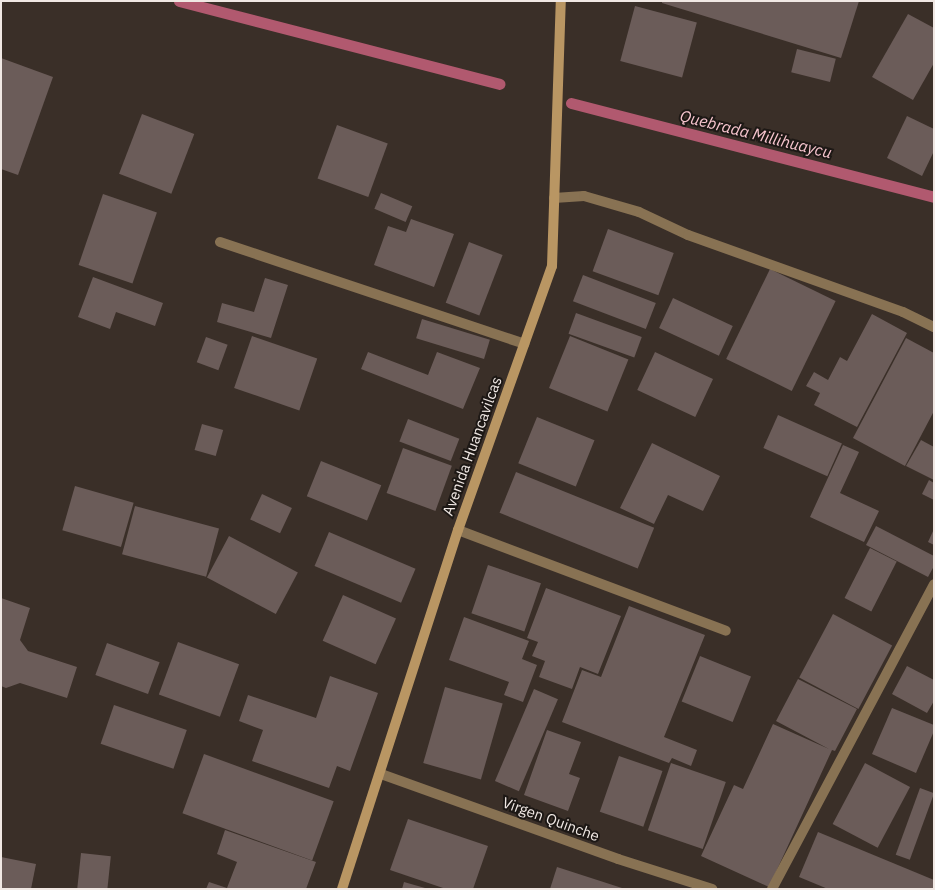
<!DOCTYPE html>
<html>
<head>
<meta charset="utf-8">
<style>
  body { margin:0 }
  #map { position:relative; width:935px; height:890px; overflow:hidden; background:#3a2f28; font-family:"IBM Plex Sans",sans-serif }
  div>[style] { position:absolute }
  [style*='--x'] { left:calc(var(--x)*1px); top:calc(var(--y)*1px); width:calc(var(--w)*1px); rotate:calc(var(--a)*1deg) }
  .stream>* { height:11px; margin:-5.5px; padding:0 5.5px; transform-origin:5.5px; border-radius:5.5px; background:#b1596f }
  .building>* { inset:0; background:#6b5c59; transform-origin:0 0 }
  .street>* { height:10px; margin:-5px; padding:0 5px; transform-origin:5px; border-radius:5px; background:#887253 }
  .secondary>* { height:10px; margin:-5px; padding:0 5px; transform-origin:5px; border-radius:5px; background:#b99663 }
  span { translate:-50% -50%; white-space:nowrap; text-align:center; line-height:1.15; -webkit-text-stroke:4px #1d1815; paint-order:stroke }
  .street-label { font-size:15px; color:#f0e8e4 }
  .water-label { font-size:16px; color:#f8c6cf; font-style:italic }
  .frame { position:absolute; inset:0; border:2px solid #f0e8e4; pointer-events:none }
</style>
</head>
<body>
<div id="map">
  <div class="stream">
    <i style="--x:179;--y:1;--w:331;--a:14.5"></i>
    <i style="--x:571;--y:103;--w:375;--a:14.5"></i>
  </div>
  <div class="building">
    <i style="clip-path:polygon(662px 1px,859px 1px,841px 58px,662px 3px)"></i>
    <i style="left:635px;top:6px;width:64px;height:57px;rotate:15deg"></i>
    <i style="clip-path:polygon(908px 14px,934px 28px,934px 63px,913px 100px,872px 77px)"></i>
    <i style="left:797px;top:49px;width:40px;height:24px;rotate:14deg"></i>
    <i style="clip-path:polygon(1px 58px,53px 77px,18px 175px,1px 169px)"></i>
    <i style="left:142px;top:114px;width:56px;height:64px;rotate:21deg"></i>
    <i style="clip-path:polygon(907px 116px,934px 129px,934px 151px,922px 176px,887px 158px)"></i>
    <i style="left:337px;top:125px;width:54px;height:57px;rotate:20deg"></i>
    <i style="left:381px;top:193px;width:34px;height:17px;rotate:23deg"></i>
    <i style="left:103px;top:194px;width:57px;height:75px;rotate:19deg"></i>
    <i style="clip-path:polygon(411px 219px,454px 234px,434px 287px,374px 265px,388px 226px,406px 232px)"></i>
    <i style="left:608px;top:229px;width:70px;height:45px;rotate:20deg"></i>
    <i style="left:469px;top:242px;width:36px;height:65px;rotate:21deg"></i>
    <i style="left:770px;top:269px;width:73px;height:100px;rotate:26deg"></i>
    <i style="left:583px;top:275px;width:78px;height:28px;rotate:21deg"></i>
    <i style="clip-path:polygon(93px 277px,163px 303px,155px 326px,116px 312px,110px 329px,78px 317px)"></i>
    <i style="clip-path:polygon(265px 278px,288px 285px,271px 338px,217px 322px,222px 303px,254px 312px)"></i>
    <i style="left:673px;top:298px;width:66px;height:33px;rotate:25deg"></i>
    <i style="left:576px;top:313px;width:70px;height:22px;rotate:20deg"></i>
    <i style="clip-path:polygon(872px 314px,907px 333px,857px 427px,814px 405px,820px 393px,806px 386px,814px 372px,828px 380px,840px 357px,847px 361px)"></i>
    <i style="left:422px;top:319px;width:71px;height:20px;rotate:17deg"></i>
    <i style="left:252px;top:336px;width:69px;height:55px;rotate:19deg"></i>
    <i style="left:570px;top:336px;width:63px;height:56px;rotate:22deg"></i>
    <i style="left:206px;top:337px;width:23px;height:27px;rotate:20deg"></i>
    <i style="clip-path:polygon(906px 338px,934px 353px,934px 411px,905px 466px,853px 438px)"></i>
    <i style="clip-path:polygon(368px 352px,428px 375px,437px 352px,480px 368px,463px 409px,361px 369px)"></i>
    <i style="left:655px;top:352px;width:64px;height:42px;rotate:25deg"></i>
    <i style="left:778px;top:415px;width:70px;height:36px;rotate:24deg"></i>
    <i style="left:537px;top:417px;width:62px;height:50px;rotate:22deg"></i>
    <i style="left:408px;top:419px;width:55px;height:24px;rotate:21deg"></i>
    <i style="left:202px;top:424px;width:22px;height:27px;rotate:16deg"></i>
    <i style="clip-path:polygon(921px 440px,934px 447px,934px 480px,906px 466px)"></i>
    <i style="clip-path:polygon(652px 443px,720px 476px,703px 511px,668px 495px,654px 524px,620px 508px)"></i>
    <i style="clip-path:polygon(843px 445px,859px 452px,840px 493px,879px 511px,864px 542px,810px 517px)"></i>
    <i style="left:403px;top:448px;width:52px;height:48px;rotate:20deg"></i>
    <i style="left:321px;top:461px;width:65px;height:38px;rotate:22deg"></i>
    <i style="left:516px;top:472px;width:149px;height:44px;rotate:22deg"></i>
    <i style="clip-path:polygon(929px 480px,934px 483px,934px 500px,922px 494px)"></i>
    <i style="left:75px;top:486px;width:61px;height:46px;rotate:16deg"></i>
    <i style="left:262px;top:494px;width:33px;height:28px;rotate:25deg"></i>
    <i style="left:135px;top:506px;width:87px;height:50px;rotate:15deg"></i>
    <i style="clip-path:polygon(876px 526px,934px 556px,934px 566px,928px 577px,866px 545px)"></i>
    <i style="clip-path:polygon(934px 529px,934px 545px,928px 542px)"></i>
    <i style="left:329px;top:532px;width:94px;height:37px;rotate:23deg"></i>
    <i style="left:229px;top:536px;width:78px;height:47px;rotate:28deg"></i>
    <i style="left:870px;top:548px;width:30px;height:56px;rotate:27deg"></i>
    <i style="left:488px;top:565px;width:56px;height:51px;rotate:19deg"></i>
    <i style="clip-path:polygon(546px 588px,621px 616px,598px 674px,580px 667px,572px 689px,539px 677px,545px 661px,532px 656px,538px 642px,527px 638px)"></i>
    <i style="left:343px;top:595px;width:58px;height:50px;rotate:24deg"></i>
    <i style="clip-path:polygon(1px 598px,30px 608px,20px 640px,28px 651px,77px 667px,67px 698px,20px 683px,6px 688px,1px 686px)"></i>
    <i style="clip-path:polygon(629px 606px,705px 635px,664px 737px,697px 750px,691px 766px,672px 758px,669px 763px,562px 722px,582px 670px,601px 677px)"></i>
    <i style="left:833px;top:614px;width:67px;height:72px;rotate:28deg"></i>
    <i style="clip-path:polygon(464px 617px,529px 641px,522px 659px,537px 665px,523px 702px,504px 695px,509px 682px,449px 660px)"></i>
    <i style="left:178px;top:642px;width:65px;height:56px;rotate:20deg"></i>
    <i style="left:107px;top:643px;width:56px;height:34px;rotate:20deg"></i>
    <i style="left:700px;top:656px;width:55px;height:49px;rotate:22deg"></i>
    <i style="clip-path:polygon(907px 666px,934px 680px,934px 701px,927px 713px,892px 694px)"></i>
    <i style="clip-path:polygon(330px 676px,378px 693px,350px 771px,337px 766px,329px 788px,252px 761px,263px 730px,239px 721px,248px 695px,316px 718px)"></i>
    <i style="clip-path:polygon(798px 679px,857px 709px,835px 751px,832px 750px,769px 887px,701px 856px,734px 785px,743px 789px,773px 724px,829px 749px,776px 721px)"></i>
    <i style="left:445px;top:687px;width:60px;height:79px;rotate:16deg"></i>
    <i style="left:534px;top:689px;width:26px;height:100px;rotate:23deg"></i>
    <i style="left:114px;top:705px;width:77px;height:41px;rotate:19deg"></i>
    <i style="clip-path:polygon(892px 708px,934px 725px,934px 731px,916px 773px,872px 754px)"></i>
    <i style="clip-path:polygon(547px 730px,581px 742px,569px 774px,580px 778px,568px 811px,524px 795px)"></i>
    <i style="left:204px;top:754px;width:138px;height:63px;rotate:20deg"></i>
    <i style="left:619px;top:756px;width:46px;height:59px;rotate:19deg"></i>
    <i style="left:671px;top:763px;width:58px;height:71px;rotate:19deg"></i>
    <i style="left:865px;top:763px;width:51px;height:69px;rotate:28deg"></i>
    <i style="left:920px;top:788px;width:15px;height:71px;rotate:20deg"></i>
    <i style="clip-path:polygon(408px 819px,488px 846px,473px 889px,446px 889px,390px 870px)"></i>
    <i style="clip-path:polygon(225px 830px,316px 862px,306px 889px,206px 889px,209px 882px,227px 888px,237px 862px,217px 854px)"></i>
    <i style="clip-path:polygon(818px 832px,934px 880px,934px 889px,828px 889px,799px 877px)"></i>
    <i style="left:81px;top:853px;width:30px;height:36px;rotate:6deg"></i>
    <i style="clip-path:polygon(1px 857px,36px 864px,31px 889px,1px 889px)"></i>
    <i style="clip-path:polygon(557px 867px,622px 888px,622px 889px,550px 889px)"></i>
    <i style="clip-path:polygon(404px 882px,425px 888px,425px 889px,402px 889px)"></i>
  </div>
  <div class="street">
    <i style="--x:554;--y:198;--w:30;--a:-4"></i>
    <i style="--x:584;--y:196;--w:57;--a:16.2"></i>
    <i style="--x:639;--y:212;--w:54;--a:25.1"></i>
    <i style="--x:688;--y:235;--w:228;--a:19.7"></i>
    <i style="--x:903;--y:312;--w:34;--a:26"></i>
    <i style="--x:220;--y:242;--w:321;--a:18.5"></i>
    <i style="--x:458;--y:530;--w:286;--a:20.6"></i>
    <i style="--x:381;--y:774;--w:252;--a:19.7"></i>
    <i style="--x:618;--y:859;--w:99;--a:17.7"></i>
    <i style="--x:772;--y:889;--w:345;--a:-62"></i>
  </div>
  <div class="secondary">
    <i style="--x:342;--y:889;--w:377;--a:-72.1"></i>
    <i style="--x:458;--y:530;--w:280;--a:-70.4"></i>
    <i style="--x:552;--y:266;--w:265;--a:-88.1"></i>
  </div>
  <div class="street-label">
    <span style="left:472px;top:446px;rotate:-70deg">Avenida Huancavilcas</span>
    <span style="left:551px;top:819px;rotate:20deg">Virgen Quinche</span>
  </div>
  <div class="water-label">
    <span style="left:756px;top:134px;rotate:14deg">Quebrada Millihuaycu</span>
  </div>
  <div class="frame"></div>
</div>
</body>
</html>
